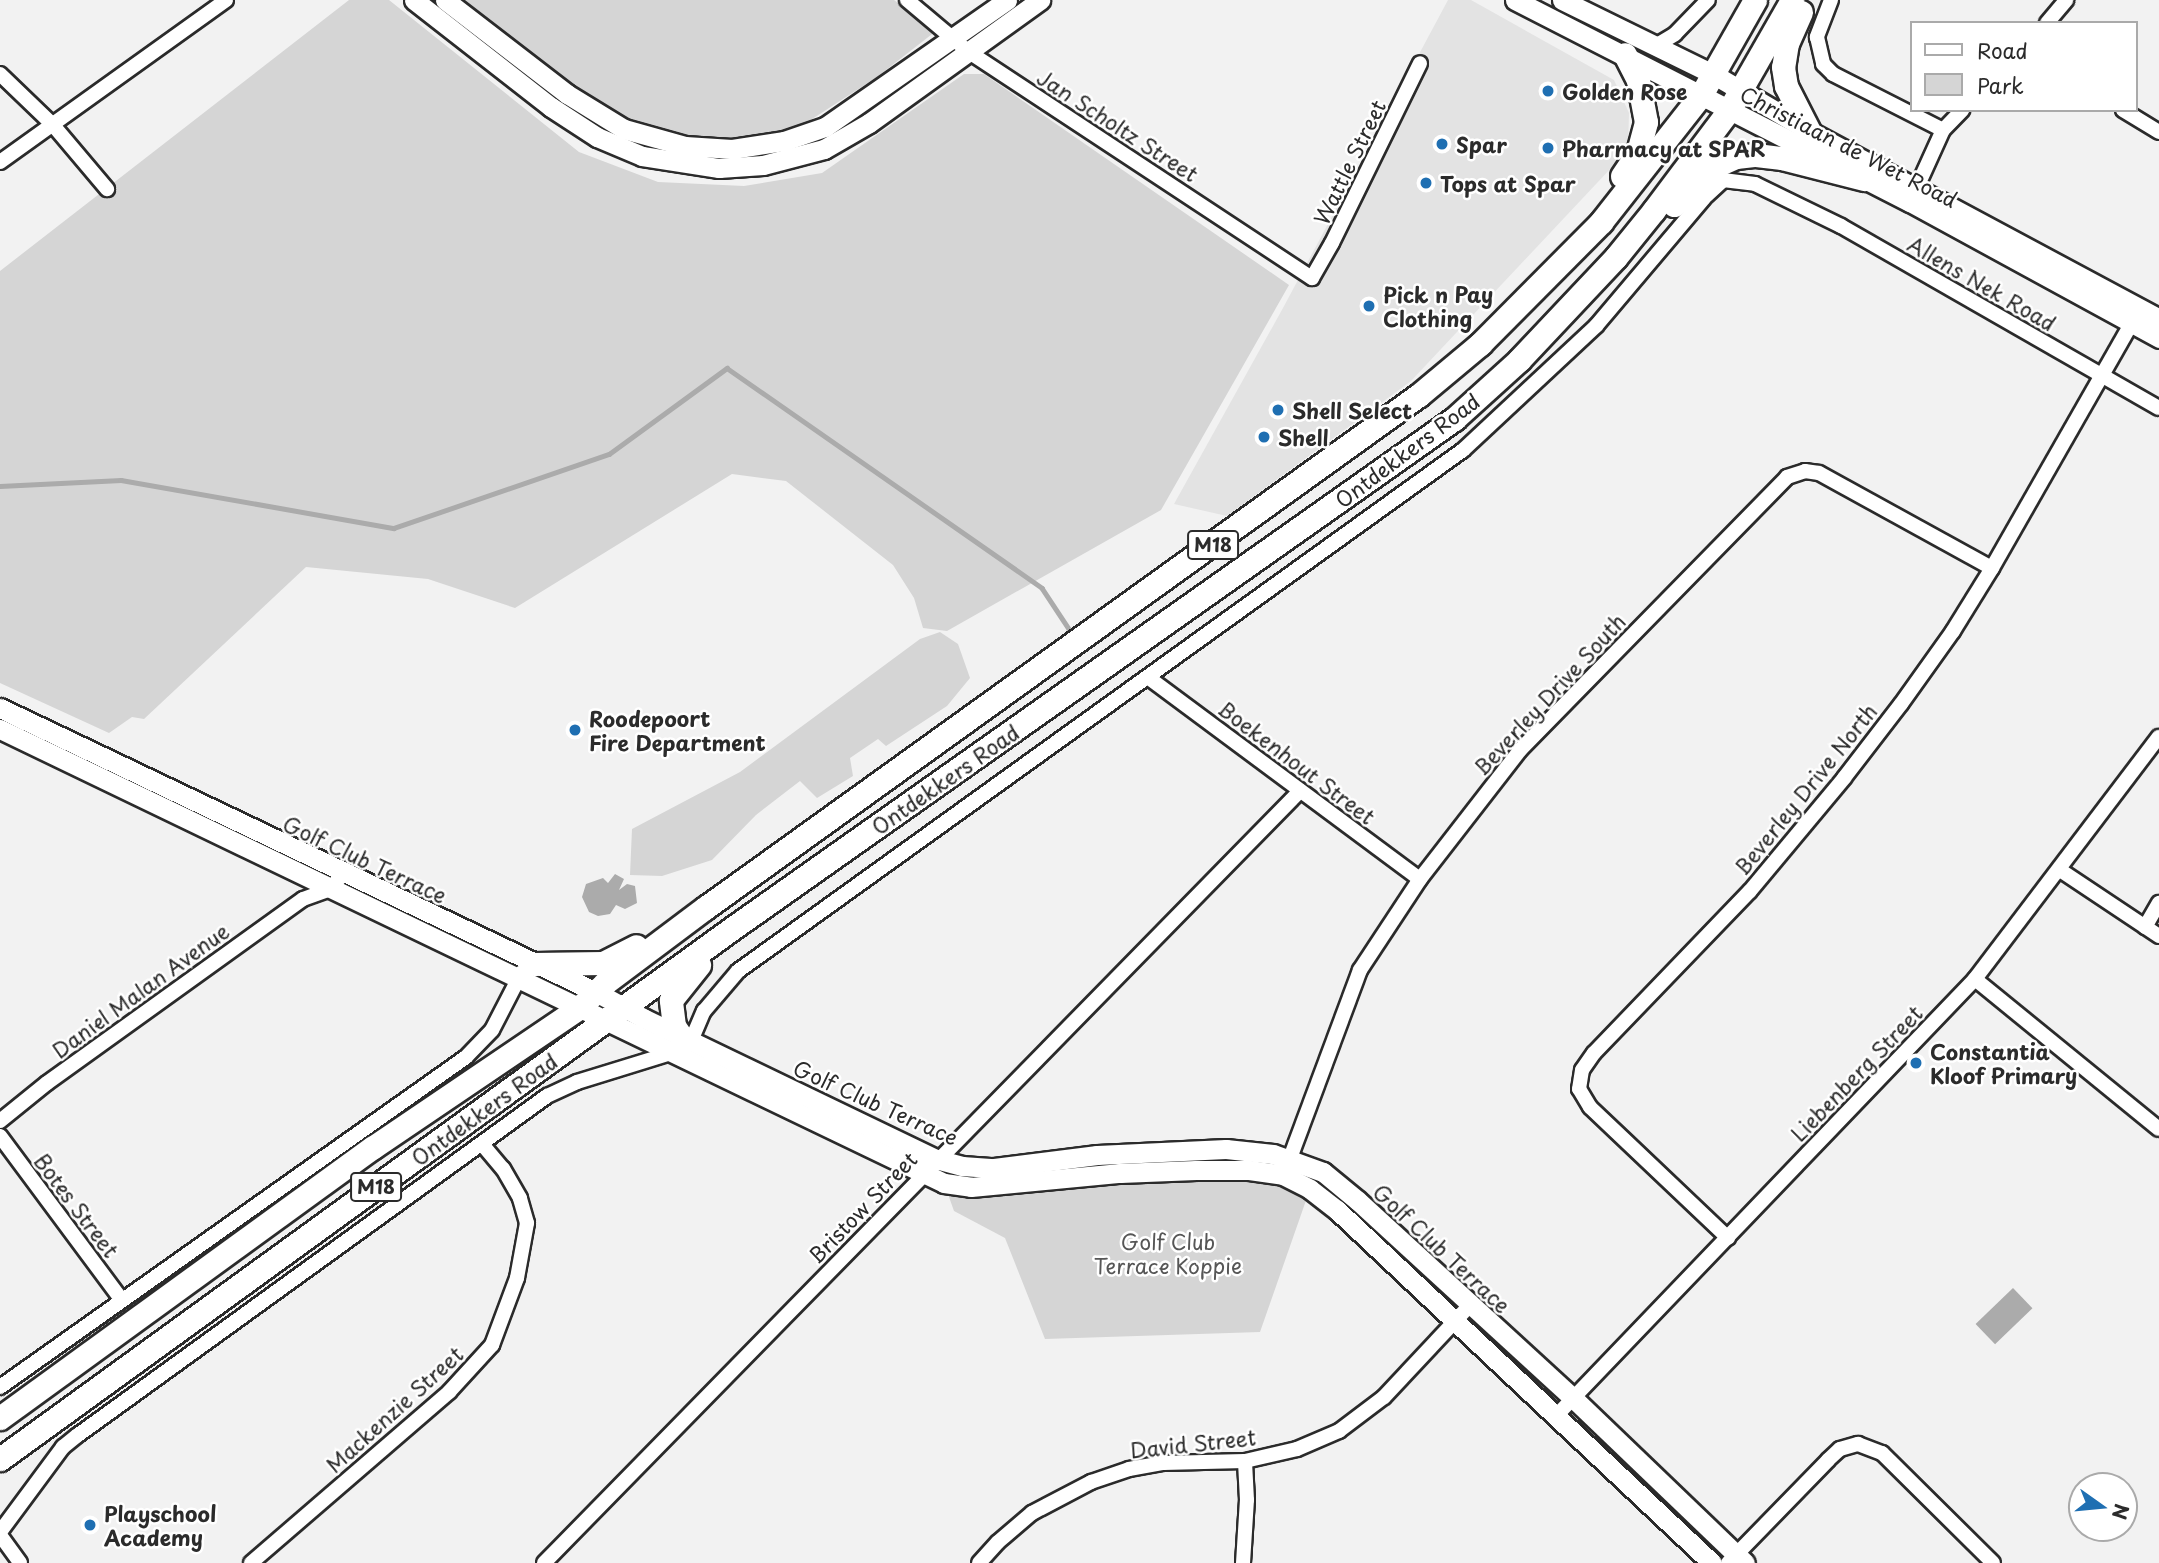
<!DOCTYPE html>
<html>
<head>
<meta charset="utf-8">
<style>
  body { margin:0 }
  #map { position:relative; width:2159px; height:1563px; overflow:hidden; background:#f2f2f2; font-family:"Playpen Sans",sans-serif }
  div>[style] { position:absolute }
  [style*='--x'] { left:calc(var(--x)*1px); top:calc(var(--y)*1px); width:calc(var(--w)*1px); rotate:calc(var(--a)*1deg) }
  .built>* { inset:0; background:#e3e3e3 }
  .green>* { inset:0; background:#d5d5d5 }
  .water>* { inset:0; background:#ababab; transform-origin:0 0 }
  .stream>* { height:4.5px; margin:-2.25px; padding:0 2.25px; transform-origin:2.25px; border-radius:2.25px; background:#ababab }
  .roads { filter:drop-shadow(2px 0 #2b2b2b) drop-shadow(-2px 0 #2b2b2b) drop-shadow(0 2px #2b2b2b) drop-shadow(0 -2px #2b2b2b) }
  .street>* { height:14px; margin:-7px; padding:0 7px; transform-origin:7px; border-radius:7px; background:#fff }
  .secondary>* { height:19px; margin:-9.5px; padding:0 9.5px; transform-origin:9.5px; border-radius:9.5px; background:#fff }
  .primary>* { height:23px; margin:-11.5px; padding:0 11.5px; transform-origin:11.5px; border-radius:11.5px; background:#fff }
  .dots>* { width:19px; height:19px; translate:-50% -50%; box-sizing:border-box; border:4px solid #fff; border-radius:50% }
  span { translate:-50% -50%; white-space:nowrap; text-align:center; line-height:1.15; -webkit-text-stroke:5px #fff; paint-order:stroke }
  .shield-label span { padding:2px 5px; background:#fff; border:2px solid; border-radius:5px; -webkit-text-stroke-width:0 }
  .shield-label { font-size:19px; color:#2b2b2b; font-weight:700 }
  .poi-label { font-size:21px; color:#2b2b2b; font-weight:700 }
  .left { translate:0 -50%; text-align:left }
  .street-label { font-size:21px; color:#2b2b2b }
  .park-label { font-size:21px; color:#565656 }
  .legend { position:absolute; left:1910px; top:21px; width:228px; height:91px; box-sizing:border-box; background:#fff; border:2px solid #aaa; margin:0; padding:9px 12px; list-style:none; font-size:21px; color:#2b2b2b }
  .legend li { display:flex; align-items:center; gap:14px; height:35px }
  .legend b { width:35px; border:2px solid #aaa }
  .north { position:absolute; left:2068px; top:1472px; width:70px; height:70px; box-sizing:border-box; background:#fff; border:2px solid #aaa; border-radius:50%; rotate:105deg; font-size:19px; font-weight:700; line-height:28px; text-align:center; color:#2b2b2b }
  .north::after { content:''; display:block; margin:auto; width:24px; height:32px; background:#1f6fb2; clip-path:polygon(50% 0,100% 100%,50% 72%,0 100%) }
</style>
</head>
<body>
<div id="map">
  <div class="built">
    <i style="clip-path:polygon(1448px 0,1471px 0,1614px 80px,1629px 113px,1628px 150px,1411px 381px,1227px 516px,1174px 504px,1283px 308px)"></i>
  </div>
  <div class="green">
    <i style="clip-path:polygon(349px 0,389px 0,579px 152px,658px 182px,744px 186px,822px 173px,964px 74px,984px 74px,1289px 285px,1161px 510px,947px 631px,923px 628px,914px 598px,893px 565px,786px 481px,732px 474px,515px 608px,428px 579px,306px 567px,144px 719px,132px 717px,109px 733px,0 683px,0 271px)"></i>
    <i style="clip-path:polygon(456px 0,894px 0,936px 31px,877px 77px,809px 121px,761px 139px,711px 144px,648px 131px,564px 88px)"></i>
    <i style="clip-path:polygon(940px 632px,958px 644px,970px 678px,947px 706px,886px 746px,878px 739px,850px 758px,853px 776px,817px 798px,800px 781px,756px 815px,712px 860px,662px 876px,630px 875px,632px 829px,740px 772px,920px 639px)"></i>
    <i style="clip-path:polygon(1196px 1170px,1310px 1189px,1260px 1332px,1045px 1339px,1005px 1238px,954px 1211px,944px 1183px)"></i>
  </div>
  <div class="water">
    <i style="clip-path:polygon(615px 874px,624px 879px,619px 890px,627px 884px,635px 886px,637px 903px,625px 909px,616px 905px,610px 914px,598px 916px,589px 912px,582px 897px,586px 884px,603px 878px,608px 883px)"></i>
    <i style="left:2013px;top:1288px;width:28px;height:52px;rotate:46deg"></i>
  </div>
  <div class="stream">
    <i style="--x:0;--y:486;--w:121;--a:-2.8"></i>
    <i style="--x:121;--y:480;--w:277;--a:10"></i>
    <i style="--x:394;--y:528;--w:227;--a:-19"></i>
    <i style="--x:609;--y:454;--w:146;--a:-36.1"></i>
    <i style="--x:727;--y:368;--w:384;--a:34.9"></i>
    <i style="--x:1042;--y:588;--w:49;--a:56.6"></i>
  </div>
  <div class="roads">
    <div class="street">
      <i style="--x:907;--y:0;--w:81;--a:40"></i>
      <i style="--x:969;--y:52;--w:411;--a:33.4"></i>
      <i style="--x:1312;--y:278;--w:40;--a:-60.3"></i>
      <i style="--x:1332;--y:243;--w:200;--a:-63.9"></i>
      <i style="--x:1831;--y:0;--w:40;--a:111"></i>
      <i style="--x:1817;--y:37;--w:28;--a:77"></i>
      <i style="--x:1823;--y:64;--w:14;--a:45"></i>
      <i style="--x:1833;--y:74;--w:123;--a:27"></i>
      <i style="--x:2047;--y:23;--w:30;--a:-50"></i>
      <i style="--x:1657;--y:45;--w:21;--a:-31"></i>
      <i style="--x:1675;--y:34;--w:47;--a:-45.9"></i>
      <i style="--x:0;--y:74;--w:74;--a:43.9"></i>
      <i style="--x:53;--y:125;--w:84;--a:49.8"></i>
      <i style="--x:2123;--y:110;--w:42;--a:31.4"></i>
      <i style="--x:0;--y:162;--w:278;--a:-35.6"></i>
      <i style="--x:1913;--y:196;--w:72;--a:-65.6"></i>
      <i style="--x:1943;--y:130;--w:28;--a:-46"></i>
      <i style="--x:1149;--y:678;--w:337;--a:36.6"></i>
      <i style="--x:2060;--y:870;--w:119;--a:33.7"></i>
      <i style="--x:2145;--y:927;--w:28;--a:-60"></i>
      <i style="--x:1975;--y:979;--w:237;--a:39.2"></i>
      <i style="--x:691;--y:1041;--w:33;--a:-67"></i>
      <i style="--x:704;--y:1011;--w:52;--a:-49.6"></i>
      <i style="--x:738;--y:971;--w:893;--a:-35.7"></i>
      <i style="--x:1463;--y:450;--w:182;--a:-43"></i>
      <i style="--x:1596;--y:326;--w:167;--a:-49.8"></i>
      <i style="--x:1704;--y:198;--w:26;--a:-43"></i>
      <i style="--x:1723;--y:180;--w:32;--a:7"></i>
      <i style="--x:1755;--y:184;--w:96;--a:26"></i>
      <i style="--x:1841;--y:226;--w:366;--a:29.8"></i>
      <i style="--x:0;--y:1121;--w:60;--a:-39"></i>
      <i style="--x:47;--y:1083;--w:315;--a:-35.7"></i>
      <i style="--x:303;--y:899;--w:29;--a:-20"></i>
      <i style="--x:330;--y:889;--w:21;--a:-49"></i>
      <i style="--x:0;--y:1136;--w:203;--a:53.4"></i>
      <i style="--x:1286;--y:1169;--w:212;--a:-69.6"></i>
      <i style="--x:1360;--y:970;--w:109;--a:-56.6"></i>
      <i style="--x:1420;--y:879;--w:163;--a:-52.2"></i>
      <i style="--x:1520;--y:750;--w:382;--a:-45.6"></i>
      <i style="--x:1787;--y:477;--w:19;--a:-18"></i>
      <i style="--x:1805;--y:471;--w:14;--a:8"></i>
      <i style="--x:1819;--y:473;--w:197;--a:28.8"></i>
      <i style="--x:1728;--y:1238;--w:190;--a:-136.5"></i>
      <i style="--x:1590;--y:1107;--w:21;--a:-121"></i>
      <i style="--x:1579;--y:1089;--w:19;--a:-81"></i>
      <i style="--x:1582;--y:1070;--w:21;--a:-55"></i>
      <i style="--x:1594;--y:1053;--w:225;--a:-46.1"></i>
      <i style="--x:1750;--y:891;--w:147;--a:-50.2"></i>
      <i style="--x:1844;--y:778;--w:93;--a:-52.4"></i>
      <i style="--x:1901;--y:704;--w:90;--a:-54.5"></i>
      <i style="--x:1953;--y:631;--w:74;--a:-58.2"></i>
      <i style="--x:1992;--y:568;--w:290;--a:-60.3"></i>
      <i style="--x:0;--y:1387;--w:571;--a:-35.3"></i>
      <i style="--x:466;--y:1057;--w:37;--a:-46"></i>
      <i style="--x:492;--y:1030;--w:65;--a:-62.7"></i>
      <i style="--x:1557;--y:1415;--w:604;--a:-46.21"></i>
      <i style="--x:1975;--y:979;--w:304;--a:-52.8"></i>
      <i style="--x:0;--y:1532;--w:106;--a:-53.5"></i>
      <i style="--x:63;--y:1447;--w:19;--a:-39"></i>
      <i style="--x:78;--y:1435;--w:579;--a:-35.86"></i>
      <i style="--x:547;--y:1096;--w:33;--a:-25"></i>
      <i style="--x:577;--y:1082;--w:98;--a:-17.1"></i>
      <i style="--x:0;--y:1535;--w:34;--a:54"></i>
      <i style="--x:251;--y:1563;--w:262;--a:-40.8"></i>
      <i style="--x:449;--y:1392;--w:64;--a:-47.5"></i>
      <i style="--x:492;--y:1345;--w:72;--a:-69.5"></i>
      <i style="--x:517;--y:1278;--w:56;--a:-79.7"></i>
      <i style="--x:527;--y:1223;--w:26;--a:-106"></i>
      <i style="--x:520;--y:1198;--w:34;--a:-120"></i>
      <i style="--x:503;--y:1169;--w:33;--a:-130"></i>
      <i style="--x:544;--y:1563;--w:1081;--a:-45.6"></i>
      <i style="--x:979;--y:1563;--w:28;--a:-48"></i>
      <i style="--x:998;--y:1542;--w:45;--a:-40.5"></i>
      <i style="--x:1032;--y:1513;--w:67;--a:-27.7"></i>
      <i style="--x:1091;--y:1482;--w:40;--a:-18.9"></i>
      <i style="--x:1129;--y:1469;--w:35;--a:-10"></i>
      <i style="--x:1163;--y:1463;--w:82;--a:-1.4"></i>
      <i style="--x:1245;--y:1461;--w:53;--a:-13"></i>
      <i style="--x:1297;--y:1449;--w:46;--a:-23.2"></i>
      <i style="--x:1339;--y:1431;--w:56;--a:-37.1"></i>
      <i style="--x:1384;--y:1397;--w:126;--a:-46.9"></i>
      <i style="--x:1243;--y:1563;--w:63;--a:-86.4"></i>
      <i style="--x:1247;--y:1500;--w:39;--a:-93"></i>
      <i style="--x:1728;--y:1563;--w:144;--a:-45.8"></i>
      <i style="--x:1828;--y:1460;--w:16;--a:-43"></i>
      <i style="--x:1840;--y:1449;--w:19;--a:-16"></i>
      <i style="--x:1858;--y:1444;--w:26;--a:21"></i>
      <i style="--x:1882;--y:1453;--w:156;--a:44.7"></i>
    </div>
    <div class="secondary">
      <i style="--x:414;--y:0;--w:174;--a:38"></i>
      <i style="--x:551;--y:107;--w:55;--a:33.1"></i>
      <i style="--x:597;--y:137;--w:49;--a:22.9"></i>
      <i style="--x:642;--y:156;--w:78;--a:8.9"></i>
      <i style="--x:719;--y:168;--w:44;--a:-3.9"></i>
      <i style="--x:763;--y:165;--w:63;--a:-14.7"></i>
      <i style="--x:824;--y:149;--w:52;--a:-30"></i>
      <i style="--x:869;--y:123;--w:211;--a:-35.7"></i>
      <i style="--x:445;--y:0;--w:154;--a:37.6"></i>
      <i style="--x:567;--y:94;--w:67;--a:31.6"></i>
      <i style="--x:624;--y:129;--w:63;--a:15.6"></i>
      <i style="--x:685;--y:146;--w:47;--a:3.7"></i>
      <i style="--x:732;--y:149;--w:53;--a:-8.7"></i>
      <i style="--x:784;--y:141;--w:43;--a:-18.9"></i>
      <i style="--x:825;--y:127;--w:222;--a:-34.9"></i>
      <i style="--x:1515;--y:0;--w:444;--a:27.1"></i>
      <i style="--x:1910;--y:202;--w:284;--a:28.6"></i>
      <i style="--x:1562;--y:0;--w:168;--a:26.1"></i>
      <i style="--x:1713;--y:74;--w:112;--a:30.7"></i>
      <i style="--x:1809;--y:131;--w:397;--a:28.2"></i>
      <i style="--x:0;--y:708;--w:660;--a:25.48"></i>
      <i style="--x:596;--y:992;--w:54;--a:29"></i>
      <i style="--x:643;--y:1018;--w:325;--a:25.7"></i>
      <i style="--x:936;--y:1159;--w:27;--a:15"></i>
      <i style="--x:962;--y:1166;--w:32;--a:4"></i>
      <i style="--x:994;--y:1168;--w:104;--a:-7.2"></i>
      <i style="--x:1097;--y:1155;--w:129;--a:-2.7"></i>
      <i style="--x:1226;--y:1149;--w:47;--a:6.1"></i>
      <i style="--x:1273;--y:1154;--w:53;--a:19.8"></i>
      <i style="--x:1323;--y:1172;--w:45;--a:39.6"></i>
      <i style="--x:1358;--y:1201;--w:292;--a:42.5"></i>
      <i style="--x:1573;--y:1398;--w:238;--a:43.8"></i>
      <i style="--x:0;--y:729;--w:1047;--a:25.68"></i>
      <i style="--x:944;--y:1183;--w:27;--a:8"></i>
      <i style="--x:971;--y:1187;--w:150;--a:-5.4"></i>
      <i style="--x:1120;--y:1173;--w:76;--a:-2.3"></i>
      <i style="--x:1196;--y:1170;--w:53;--a:0"></i>
      <i style="--x:1249;--y:1170;--w:34;--a:8"></i>
      <i style="--x:1283;--y:1175;--w:30;--a:27"></i>
      <i style="--x:1310;--y:1189;--w:34;--a:38"></i>
      <i style="--x:1337;--y:1210;--w:515;--a:43.27"></i>
    </div>
    <div class="primary">
      <i style="--x:1801;--y:12;--w:34;--a:114"></i>
      <i style="--x:1787;--y:43;--w:24;--a:99"></i>
      <i style="--x:1783;--y:67;--w:19;--a:81"></i>
      <i style="--x:1786;--y:86;--w:51;--a:62.9"></i>
      <i style="--x:1622;--y:176;--w:29;--a:-56"></i>
      <i style="--x:1638;--y:152;--w:31;--a:-75"></i>
      <i style="--x:1646;--y:122;--w:43;--a:-100.8"></i>
      <i style="--x:1638;--y:80;--w:29;--a:-117"></i>
      <i style="--x:1674;--y:205;--w:52;--a:-45"></i>
      <i style="--x:1711;--y:168;--w:27;--a:-24"></i>
      <i style="--x:1736;--y:157;--w:20;--a:-6"></i>
      <i style="--x:1756;--y:155;--w:26;--a:7"></i>
      <i style="--x:1782;--y:158;--w:85;--a:14.4"></i>
      <i style="--x:534;--y:964;--w:69;--a:-0.8"></i>
      <i style="--x:603;--y:963;--w:37;--a:-27"></i>
      <i style="--x:681;--y:1036;--w:12;--a:-125"></i>
      <i style="--x:674;--y:1026;--w:26;--a:-97"></i>
      <i style="--x:671;--y:1000;--w:45;--a:-51.3"></i>
      <i style="--x:0;--y:1418;--w:460;--a:-36"></i>
      <i style="--x:372;--y:1148;--w:251;--a:-34.1"></i>
      <i style="--x:580;--y:1007;--w:35;--a:-44"></i>
      <i style="--x:605;--y:983;--w:125;--a:-36.9"></i>
      <i style="--x:705;--y:908;--w:879;--a:-35.7"></i>
      <i style="--x:1419;--y:395;--w:80;--a:-39.9"></i>
      <i style="--x:1480;--y:344;--w:172;--a:-45.2"></i>
      <i style="--x:1601;--y:222;--w:162;--a:-51.8"></i>
      <i style="--x:1701;--y:95;--w:109;--a:-60.4"></i>
      <i style="--x:0;--y:1459;--w:910;--a:-35.93"></i>
      <i style="--x:737;--y:925;--w:878;--a:-35.21"></i>
      <i style="--x:1454;--y:419;--w:88;--a:-42.2"></i>
      <i style="--x:1519;--y:360;--w:141;--a:-46.7"></i>
      <i style="--x:1616;--y:257;--w:60;--a:-51"></i>
      <i style="--x:1654;--y:210;--w:125;--a:-53.1"></i>
      <i style="--x:1729;--y:110;--w:127;--a:-60.2"></i>
    </div>
  </div>
  <div class="dots">
    <i style="left:1548px;top:91px;background:#1f6fb2"></i>
    <i style="left:1442px;top:144px;background:#1f6fb2"></i>
    <i style="left:1548px;top:148px;background:#1f6fb2"></i>
    <i style="left:1426px;top:183px;background:#1f6fb2"></i>
    <i style="left:1369px;top:306px;background:#1f6fb2"></i>
    <i style="left:1278px;top:410px;background:#1f6fb2"></i>
    <i style="left:1264px;top:437px;background:#1f6fb2"></i>
    <i style="left:575px;top:730px;background:#1f6fb2"></i>
    <i style="left:1916px;top:1063px;background:#1f6fb2"></i>
    <i style="left:90px;top:1525px;background:#1f6fb2"></i>
  </div>
  <div class="shield-label">
    <span style="left:1213px;top:545px">M18</span>
    <span style="left:376px;top:1187px">M18</span>
  </div>
  <div class="poi-label">
    <span class="left" style="left:1562px;top:91px">Golden Rose</span>
    <span class="left" style="left:1456px;top:144px">Spar</span>
    <span class="left" style="left:1562px;top:148px">Pharmacy at SPAR</span>
    <span class="left" style="left:1440px;top:183px">Tops at Spar</span>
    <span class="left" style="left:1383px;top:306px">Pick n Pay<br>Clothing</span>
    <span class="left" style="left:1292px;top:410px">Shell Select</span>
    <span class="left" style="left:1278px;top:437px">Shell</span>
    <span class="left" style="left:589px;top:730px">Roodepoort<br>Fire Department</span>
    <span class="left" style="left:1930px;top:1063px">Constantia<br>Kloof Primary</span>
    <span class="left" style="left:104px;top:1525px">Playschool<br>Academy</span>
  </div>
  <div class="street-label">
    <span style="left:1118px;top:125px;rotate:33deg">Jan Scholtz Street</span>
    <span style="left:1849px;top:146px;rotate:27deg">Christiaan de Wet Road</span>
    <span style="left:1349px;top:162px;rotate:-64deg">Wattle Street</span>
    <span style="left:1982px;top:283px;rotate:30deg">Allens Nek Road</span>
    <span style="left:1407px;top:450px;rotate:-37deg">Ontdekkers Road</span>
    <span style="left:1549px;top:694px;rotate:-47deg">Beverley Drive South</span>
    <span style="left:1297px;top:762px;rotate:37deg">Boekenhout Street</span>
    <span style="left:945px;top:779px;rotate:-35deg">Ontdekkers Road</span>
    <span style="left:1805px;top:789px;rotate:-51deg">Beverley Drive North</span>
    <span style="left:365px;top:859px;rotate:25deg">Golf Club Terrace</span>
    <span style="left:140px;top:990px;rotate:-36deg">Daniel Malan Avenue</span>
    <span style="left:1856px;top:1073px;rotate:-46deg">Liebenberg Street</span>
    <span style="left:876px;top:1102px;rotate:24deg">Golf Club Terrace</span>
    <span style="left:484px;top:1109px;rotate:-36deg">Ontdekkers Road</span>
    <span style="left:77px;top:1205px;rotate:53deg">Botes Street</span>
    <span style="left:862px;top:1207px;rotate:-46deg">Bristow Street</span>
    <span style="left:1442px;top:1248px;rotate:43deg">Golf Club Terrace</span>
    <span style="left:394px;top:1409px;rotate:-42deg">Mackenzie Street</span>
    <span style="left:1193px;top:1443px;rotate:-6deg">David Street</span>
  </div>
  <div class="park-label">
    <span style="left:1168px;top:1253px">Golf Club<br>Terrace Koppie</span>
  </div>
  <ul class="legend">
  <li><b style="height:9px;background:#fff"></b>Road</li>
  <li><b style="height:19px;background:#d5d5d5"></b>Park</li>
  </ul>
  <div class="north">N</div>
</div>
</body>
</html>
